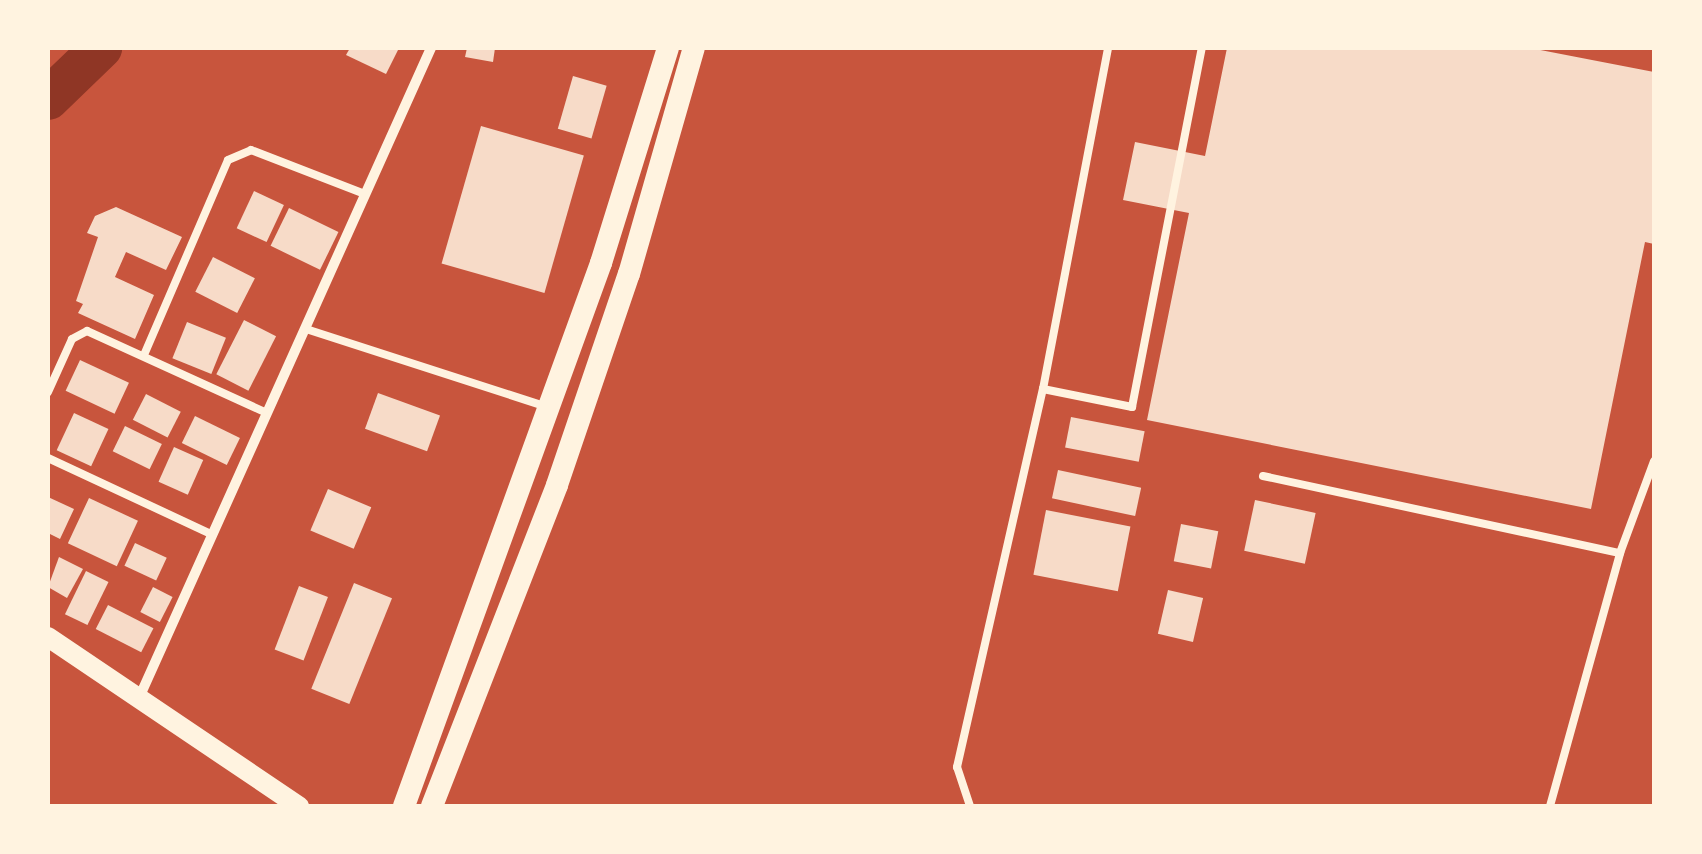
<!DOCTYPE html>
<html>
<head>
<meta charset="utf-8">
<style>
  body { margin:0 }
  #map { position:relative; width:1702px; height:854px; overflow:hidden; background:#c8553d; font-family:"Archivo Narrow",sans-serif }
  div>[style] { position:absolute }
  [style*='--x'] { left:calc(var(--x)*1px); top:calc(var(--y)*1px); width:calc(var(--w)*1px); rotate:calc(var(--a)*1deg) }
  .river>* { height:42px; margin:-21px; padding:0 21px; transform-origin:21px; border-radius:21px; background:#8f3625 }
  .building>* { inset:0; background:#f7dbc8; transform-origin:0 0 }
  .service>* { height:8px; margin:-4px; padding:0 4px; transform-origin:4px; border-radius:4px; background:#fff3e0 }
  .minor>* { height:10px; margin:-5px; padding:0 5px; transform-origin:5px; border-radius:5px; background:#fff3e0 }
  .secondary>* { height:20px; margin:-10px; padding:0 10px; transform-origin:10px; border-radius:10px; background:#fff3e0 }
  .primary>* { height:22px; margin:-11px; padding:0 11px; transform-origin:11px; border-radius:11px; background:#fff3e0 }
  span { translate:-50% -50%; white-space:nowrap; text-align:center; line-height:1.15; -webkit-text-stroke:9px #fff3e0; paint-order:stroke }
  .frame { position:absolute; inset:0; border:50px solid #fff3e0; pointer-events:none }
</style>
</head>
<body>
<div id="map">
  <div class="river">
    <i style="--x:48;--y:99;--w:74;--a:-43.9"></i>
  </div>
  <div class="building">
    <i style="clip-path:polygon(350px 48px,399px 48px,386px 74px,346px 55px)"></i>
    <i style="clip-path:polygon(467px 48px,495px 48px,493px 62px,465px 57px)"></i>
    <i style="clip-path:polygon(1227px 48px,1530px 48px,1654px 72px,1654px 244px,1645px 242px,1591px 509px,1147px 420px,1189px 213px,1123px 200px,1135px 142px,1205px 156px)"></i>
    <i style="left:573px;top:76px;width:35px;height:55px;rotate:16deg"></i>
    <i style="left:481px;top:126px;width:107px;height:143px;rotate:16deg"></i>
    <i style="left:254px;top:191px;width:33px;height:41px;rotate:25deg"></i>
    <i style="clip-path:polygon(116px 207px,182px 237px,166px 270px,126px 252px,115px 277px,154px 295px,135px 339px,78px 313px,83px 304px,76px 301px,98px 237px,87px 233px,95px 216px)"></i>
    <i style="left:289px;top:208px;width:55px;height:42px;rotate:26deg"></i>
    <i style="left:213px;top:257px;width:47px;height:39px;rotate:27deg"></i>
    <i style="left:244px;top:320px;width:36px;height:61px;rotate:27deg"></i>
    <i style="left:187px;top:322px;width:42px;height:39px;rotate:22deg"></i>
    <i style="left:80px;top:360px;width:54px;height:34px;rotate:25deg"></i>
    <i style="left:378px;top:393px;width:66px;height:38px;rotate:20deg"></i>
    <i style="left:146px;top:394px;width:39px;height:29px;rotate:27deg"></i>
    <i style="left:74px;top:413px;width:38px;height:41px;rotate:25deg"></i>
    <i style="left:195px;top:416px;width:50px;height:30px;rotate:26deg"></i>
    <i style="left:1071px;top:417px;width:75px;height:31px;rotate:11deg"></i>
    <i style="left:125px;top:426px;width:41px;height:28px;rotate:26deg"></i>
    <i style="left:174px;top:447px;width:32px;height:38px;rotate:24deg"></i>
    <i style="left:1058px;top:470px;width:85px;height:29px;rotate:12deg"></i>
    <i style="left:328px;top:489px;width:47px;height:45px;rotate:23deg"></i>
    <i style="clip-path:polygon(48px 497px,74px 509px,60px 539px,48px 533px)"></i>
    <i style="left:89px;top:498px;width:54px;height:50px;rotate:25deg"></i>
    <i style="left:1255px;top:500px;width:62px;height:52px;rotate:12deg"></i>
    <i style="left:1046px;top:510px;width:86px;height:66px;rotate:11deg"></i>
    <i style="left:1181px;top:524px;width:38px;height:38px;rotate:11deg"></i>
    <i style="left:135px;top:543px;width:35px;height:25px;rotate:25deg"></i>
    <i style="clip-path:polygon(59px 557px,83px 569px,67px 598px,48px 587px)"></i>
    <i style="left:86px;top:571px;width:25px;height:48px;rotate:26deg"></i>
    <i style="left:354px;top:583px;width:41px;height:114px;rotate:22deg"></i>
    <i style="left:299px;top:586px;width:31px;height:68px;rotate:21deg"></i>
    <i style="left:153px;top:587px;width:22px;height:28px;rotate:27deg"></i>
    <i style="left:1168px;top:590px;width:36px;height:45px;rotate:13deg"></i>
    <i style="left:108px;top:605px;width:51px;height:27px;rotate:27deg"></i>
  </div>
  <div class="service">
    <i style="--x:306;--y:329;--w:250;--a:17.9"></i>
    <i style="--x:144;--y:355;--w:212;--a:-66.7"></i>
    <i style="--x:228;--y:160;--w:25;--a:-23"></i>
    <i style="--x:251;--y:150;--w:122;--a:21.1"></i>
    <i style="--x:1043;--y:389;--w:91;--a:11.4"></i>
    <i style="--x:1132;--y:407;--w:366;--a:-79"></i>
    <i style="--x:48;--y:392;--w:58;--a:-65.6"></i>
    <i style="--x:72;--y:339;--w:17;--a:-28"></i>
    <i style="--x:87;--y:331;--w:198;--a:24.5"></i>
    <i style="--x:48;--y:458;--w:180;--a:25"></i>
    <i style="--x:1263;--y:476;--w:365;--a:12.2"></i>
    <i style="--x:1620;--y:553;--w:98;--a:-69.7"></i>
    <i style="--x:970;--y:806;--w:41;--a:-108.4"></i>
    <i style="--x:957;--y:767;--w:388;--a:-77.2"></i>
    <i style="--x:1043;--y:389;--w:347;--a:-79.2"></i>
    <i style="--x:1550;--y:806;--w:263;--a:-74.5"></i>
  </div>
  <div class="minor">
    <i style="--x:139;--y:698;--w:713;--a:-65.81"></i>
  </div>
  <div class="secondary">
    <i style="--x:48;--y:637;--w:303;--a:34"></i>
  </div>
  <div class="primary">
    <i style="--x:404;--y:806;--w:578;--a:-70.06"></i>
    <i style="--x:601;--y:263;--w:225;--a:-72.7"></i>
    <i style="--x:432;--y:806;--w:344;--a:-68.7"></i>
    <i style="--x:557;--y:485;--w:223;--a:-71.2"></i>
    <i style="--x:629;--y:274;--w:235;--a:-74"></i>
  </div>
  <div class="frame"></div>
</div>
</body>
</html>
